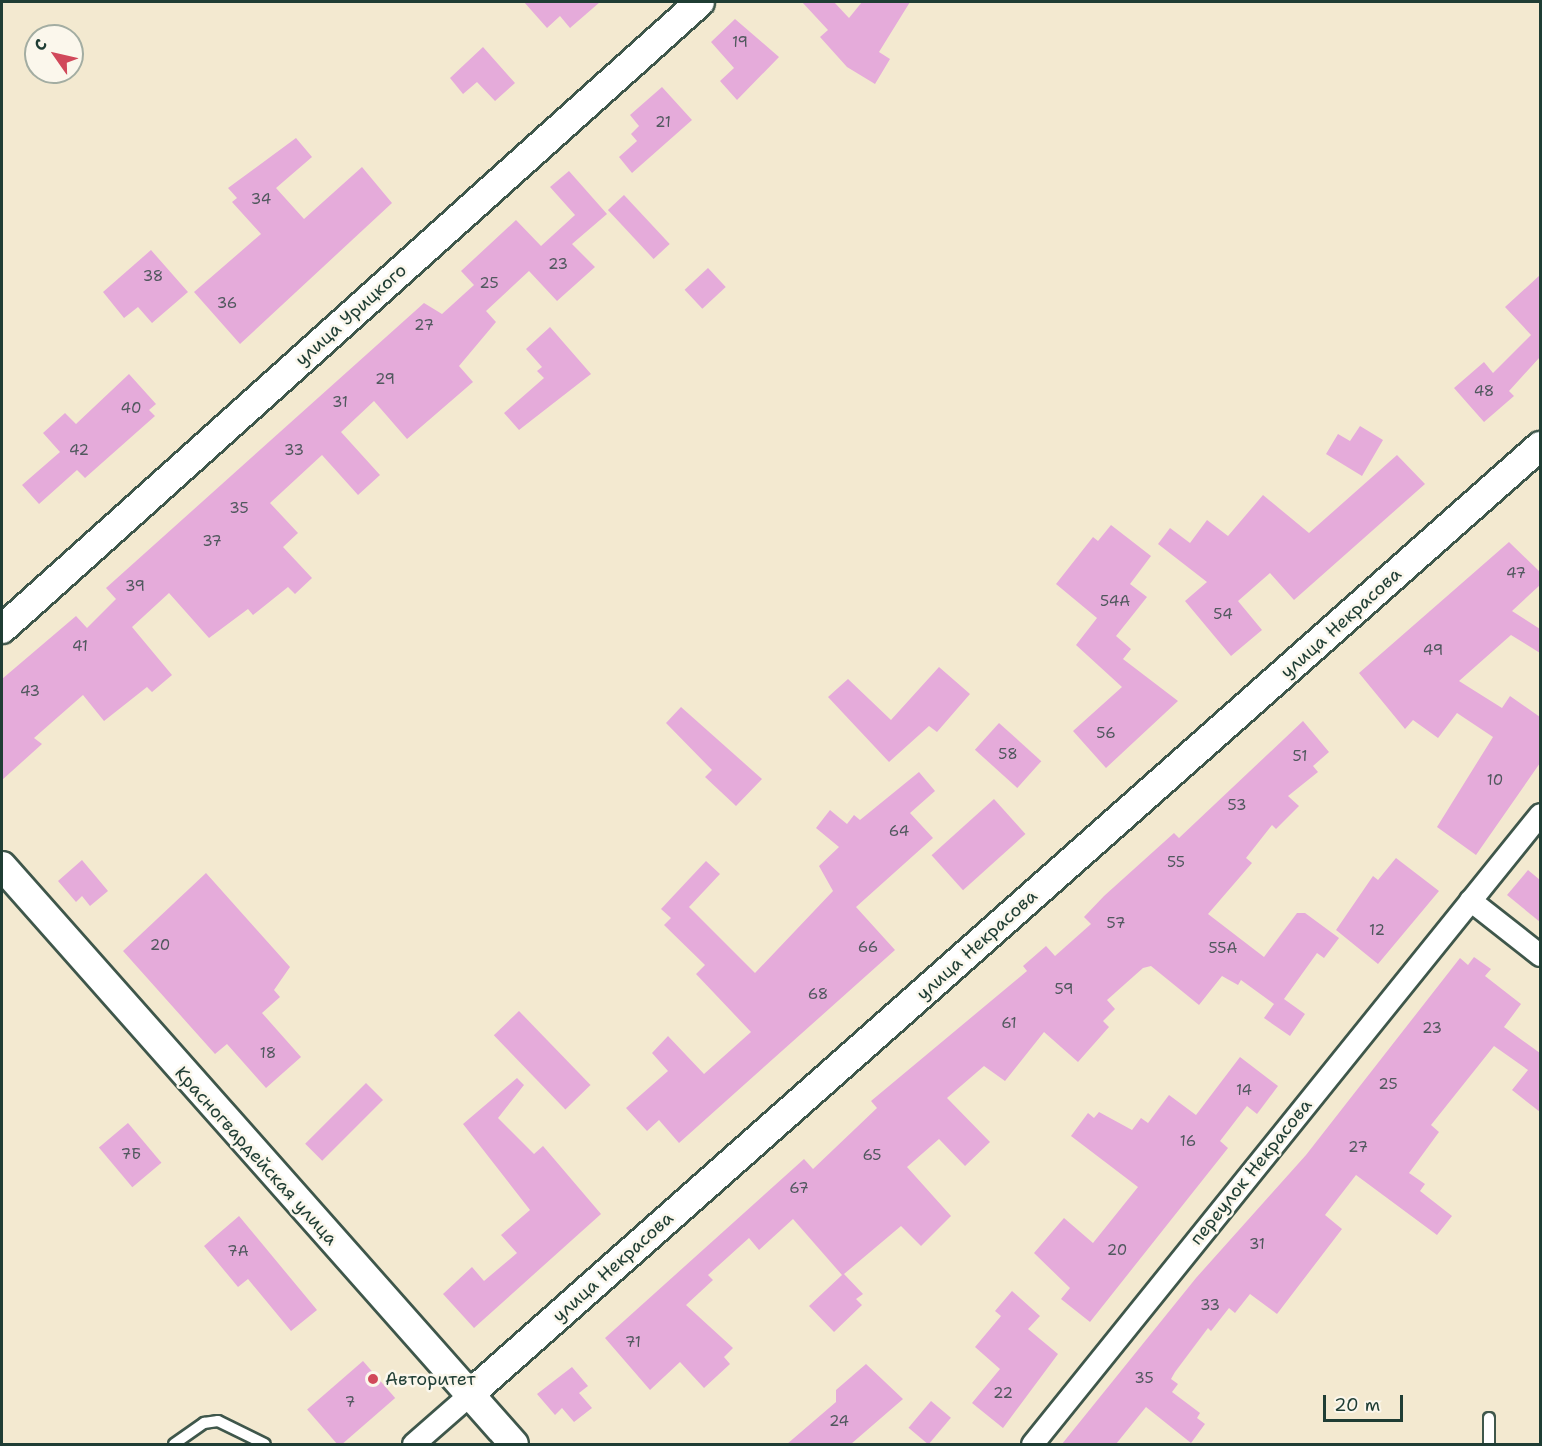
<!DOCTYPE html>
<html>
<head>
<meta charset="utf-8">
<style>
  body { margin:0 }
  #map { position:relative; width:1542px; height:1446px; overflow:hidden; background:#f3e9d0; font-family:"Shantell Sans",sans-serif }
  div>[style] { position:absolute }
  [style*='--x'] { left:calc(var(--x)*1px); top:calc(var(--y)*1px); width:calc(var(--w)*1px); rotate:calc(var(--a)*1deg) }
  .building>* { inset:0; background:#e5abda; transform-origin:0 0 }
  .roads { filter:drop-shadow(2px 0 #3f574b) drop-shadow(-2px 0 #3f574b) drop-shadow(0 2px #3f574b) drop-shadow(0 -2px #3f574b) }
  .lane>* { height:10px; margin:-5px; padding:0 5px; transform-origin:5px; border-radius:5px; background:#fff }
  .street>* { height:21px; margin:-10.5px; padding:0 10.5px; transform-origin:10.5px; border-radius:10.5px; background:#fff }
  .secondary>* { height:28px; margin:-14px; padding:0 14px; transform-origin:14px; border-radius:14px; background:#fff }
  .dots>* { width:16px; height:16px; translate:-50% -50%; box-sizing:border-box; border:3px solid #fbf7ec; border-radius:50% }
  span { translate:-50% -50%; white-space:nowrap; text-align:center; line-height:1.15; -webkit-text-stroke:5px #fbf7ec; paint-order:stroke }
  .number-label { font-size:15px; color:#50585e }
  .number-label span { -webkit-text-stroke-width:0 }
  .street-label { font-size:18px; color:#1f3d34 }
  .poi-label { font-size:18px; color:#1f3d34 }
  .left { translate:0 -50%; text-align:left }
  .frame { position:absolute; inset:0; border:3px solid #1f3d34; pointer-events:none }
  .north { position:absolute; left:24px; top:24px; width:60px; height:60px; box-sizing:border-box; background:#fbf7ec; border:2px solid #a3ada2; border-radius:50%; rotate:304deg; font-size:16px; font-weight:700; line-height:24px; text-align:center; color:#1f3d34 }
  .north::after { content:''; display:block; margin:auto; width:21px; height:27px; background:#d1495b; clip-path:polygon(50% 0,100% 100%,50% 72%,0 100%) }
  .scale { position:absolute; left:1323px; top:1395px; width:80px; height:27px; box-sizing:border-box; border:3px solid #1f3d34; border-top:0; padding-left:8px; font-size:18px; line-height:21px; white-space:nowrap; color:#1f3d34; -webkit-text-stroke:4px #fbf7ec; paint-order:stroke }
</style>
</head>
<body>
<div id="map">
  <div class="building">
    <i style="clip-path:polygon(524px 2px,600px 2px,570px 28px,560px 16px,547px 28px)"></i>
    <i style="clip-path:polygon(802px 2px,834px 2px,849px 18px,862px 2px,910px 2px,879px 52px,890px 59px,875px 84px,847px 67px,820px 37px,828px 30px)"></i>
    <i style="clip-path:polygon(735px 19px,779px 57px,737px 100px,720px 81px,734px 68px,711px 42px)"></i>
    <i style="clip-path:polygon(483px 47px,515px 83px,495px 101px,477px 82px,463px 94px,450px 78px)"></i>
    <i style="clip-path:polygon(662px 87px,692px 120px,632px 173px,619px 157px,637px 141px,631px 134px,639px 126px,630px 115px)"></i>
    <i style="clip-path:polygon(296px 138px,312px 157px,276px 188px,304px 219px,362px 167px,392px 203px,240px 344px,194px 292px,261px 234px,232px 202px,237px 198px,228px 188px)"></i>
    <i style="clip-path:polygon(569px 171px,607px 214px,572px 244px,595px 267px,557px 301px,529px 271px,486px 311px,496px 322px,459px 366px,473px 382px,407px 439px,374px 401px,341px 432px,380px 475px,358px 495px,322px 455px,270px 503px,298px 533px,283px 547px,312px 578px,295px 594px,288px 587px,253px 615px,248px 609px,209px 638px,169px 593px,132px 627px,172px 675px,152px 692px,147px 687px,104px 721px,83px 695px,34px 738px,42px 744px,2px 780px,2px 679px,76px 616px,87px 628px,116px 599px,106px 588px,424px 303px,442px 314px,474px 285px,461px 271px,516px 220px,541px 246px,575px 215px,550px 187px)"></i>
    <i style="left:624px;top:195px;width:67px;height:22px;rotate:47deg"></i>
    <i style="clip-path:polygon(151px 250px,188px 292px,152px 323px,138px 307px,124px 318px,103px 292px)"></i>
    <i style="left:708px;top:268px;width:26px;height:32px;rotate:47deg"></i>
    <i style="clip-path:polygon(1540px 275px,1540px 357px,1509px 391px,1514px 396px,1484px 422px,1454px 388px,1484px 362px,1493px 373px,1531px 335px,1505px 307px)"></i>
    <i style="clip-path:polygon(550px 327px,591px 374px,519px 430px,504px 413px,544px 378px,537px 371px,542px 367px,526px 349px)"></i>
    <i style="clip-path:polygon(129px 374px,156px 404px,149px 410px,155px 416px,85px 478px,77px 470px,39px 504px,22px 485px,60px 452px,43px 433px,65px 413px,76px 424px)"></i>
    <i style="clip-path:polygon(1360px 426px,1383px 440px,1362px 476px,1326px 454px,1338px 434px,1350px 441px)"></i>
    <i style="clip-path:polygon(1397px 455px,1425px 484px,1294px 600px,1270px 573px,1238px 601px,1262px 630px,1231px 656px,1185px 601px,1207px 582px,1158px 544px,1170px 528px,1190px 543px,1207px 520px,1228px 536px,1263px 495px,1309px 533px)"></i>
    <i style="clip-path:polygon(1111px 525px,1151px 556px,1130px 584px,1147px 597px,1116px 636px,1131px 649px,1123px 659px,1178px 701px,1106px 768px,1073px 731px,1122px 687px,1076px 645px,1097px 618px,1056px 584px,1093px 537px,1098px 541px)"></i>
    <i style="clip-path:polygon(1509px 542px,1540px 572px,1540px 585px,1512px 611px,1540px 629px,1540px 653px,1511px 635px,1459px 681px,1502px 708px,1510px 696px,1540px 717px,1540px 763px,1476px 855px,1437px 827px,1493px 737px,1457px 713px,1438px 738px,1413px 720px,1405px 729px,1359px 673px)"></i>
    <i style="clip-path:polygon(939px 667px,970px 694px,937px 732px,929px 726px,889px 762px,828px 697px,848px 679px,891px 720px)"></i>
    <i style="clip-path:polygon(681px 707px,762px 779px,736px 806px,705px 777px,712px 770px,666px 723px)"></i>
    <i style="clip-path:polygon(1303px 721px,1329px 752px,1313px 766px,1318px 772px,1288px 796px,1299px 806px,1276px 829px,1272px 825px,1246px 858px,1252px 863px,1208px 914px,1264px 957px,1297px 913px,1305px 913px,1339px 938px,1324px 958px,1317px 953px,1284px 999px,1305px 1014px,1290px 1036px,1264px 1018px,1274px 1004px,1241px 980px,1238px 985px,1222px 976px,1199px 1005px,1151px 966px,1143px 968px,1107px 1000px,1115px 1009px,1103px 1021px,1109px 1027px,1078px 1062px,1044px 1032px,1005px 1081px,984px 1066px,947px 1098px,990px 1142px,965px 1166px,939px 1139px,907px 1167px,951px 1216px,921px 1246px,901px 1226px,844px 1274px,863px 1294px,856px 1299px,862px 1305px,834px 1332px,809px 1306px,842px 1275px,793px 1219px,759px 1250px,749px 1238px,708px 1275px,713px 1280px,686px 1305px,733px 1348px,724px 1357px,730px 1364px,704px 1388px,680px 1362px,650px 1390px,605px 1338px,804px 1159px,813px 1169px,877px 1108px,871px 1101px,1027px 971px,1023px 966px,1046px 946px,1055px 956px,1091px 924px,1084px 917px,1104px 896px,1174px 833px,1179px 838px)"></i>
    <i style="left:999px;top:723px;width:57px;height:36px;rotate:42deg"></i>
    <i style="clip-path:polygon(919px 772px,935px 791px,910px 813px,933px 838px,856px 907px,895px 950px,679px 1143px,659px 1120px,647px 1131px,626px 1108px,668px 1071px,652px 1053px,668px 1036px,704px 1074px,751px 1032px,696px 974px,705px 965px,664px 925px,671px 918px,661px 909px,706px 861px,720px 874px,689px 907px,755px 973px,833px 891px,819px 866px,839px 847px,816px 828px,830px 810px,847px 824px,854px 815px,860px 820px)"></i>
    <i style="left:994px;top:799px;width:47px;height:84px;rotate:48deg"></i>
    <i style="clip-path:polygon(1396px 858px,1439px 891px,1378px 964px,1336px 930px,1373px 876px,1378px 880px)"></i>
    <i style="clip-path:polygon(82px 860px,108px 891px,90px 906px,82px 896px,76px 902px,58px 881px)"></i>
    <i style="clip-path:polygon(1528px 870px,1540px 880px,1540px 922px,1507px 895px)"></i>
    <i style="clip-path:polygon(206px 873px,290px 967px,274px 990px,280px 997px,262px 1013px,301px 1057px,266px 1088px,227px 1044px,215px 1054px,123px 951px)"></i>
    <i style="clip-path:polygon(1474px 957px,1491px 969px,1485px 976px,1521px 1004px,1504px 1027px,1540px 1053px,1540px 1112px,1512px 1090px,1528px 1070px,1494px 1046px,1431px 1125px,1439px 1132px,1409px 1173px,1425px 1184px,1420px 1191px,1452px 1216px,1437px 1235px,1356px 1175px,1325px 1215px,1342px 1229px,1277px 1314px,1250px 1294px,1235px 1313px,1229px 1308px,1211px 1331px,1208px 1328px,1175px 1372px,1171px 1379px,1178px 1384px,1172px 1392px,1200px 1413px,1197px 1418px,1205px 1424px,1191px 1443px,1146px 1407px,1116px 1444px,1062px 1444px,1196px 1278px,1306px 1155px,1460px 958px,1468px 965px)"></i>
    <i style="left:519px;top:1011px;width:103px;height:35px;rotate:46deg"></i>
    <i style="clip-path:polygon(1240px 1057px,1278px 1086px,1257px 1114px,1247px 1106px,1220px 1141px,1228px 1148px,1090px 1322px,1061px 1299px,1070px 1288px,1034px 1253px,1064px 1218px,1093px 1243px,1138px 1187px,1071px 1136px,1088px 1113px,1094px 1118px,1099px 1112px,1132px 1130px,1141px 1118px,1148px 1123px,1169px 1095px,1196px 1115px)"></i>
    <i style="clip-path:polygon(517px 1078px,524px 1085px,498px 1118px,534px 1154px,543px 1146px,601px 1214px,474px 1328px,443px 1294px,472px 1267px,484px 1281px,517px 1253px,501px 1235px,530px 1210px,463px 1124px)"></i>
    <i style="left:366px;top:1083px;width:24px;height:86px;rotate:45deg"></i>
    <i style="left:128px;top:1123px;width:52px;height:38px;rotate:50deg"></i>
    <i style="clip-path:polygon(239px 1216px,317px 1310px,291px 1331px,248px 1279px,238px 1287px,204px 1246px)"></i>
    <i style="clip-path:polygon(1012px 1291px,1040px 1316px,1028px 1329px,1058px 1354px,1003px 1428px,972px 1403px,1000px 1369px,975px 1347px,1001px 1316px,995px 1311px)"></i>
    <i style="left:363px;top:1361px;width:49px;height:74px;rotate:49deg"></i>
    <i style="clip-path:polygon(866px 1364px,903px 1399px,851px 1444px,787px 1444px,836px 1402px,836px 1390px)"></i>
    <i style="clip-path:polygon(572px 1367px,588px 1386px,579px 1393px,592px 1408px,574px 1422px,562px 1408px,555px 1415px,537px 1394px)"></i>
    <i style="left:931px;top:1401px;width:26px;height:35px;rotate:40deg"></i>
  </div>
  <div class="roads">
    <div class="lane">
      <i style="--x:174;--y:1444;--w:37;--a:-35"></i>
      <i style="--x:204;--y:1423;--w:14;--a:-8"></i>
      <i style="--x:218;--y:1421;--w:52;--a:26.1"></i>
      <i style="--x:1489;--y:1444;--w:26;--a:-90"></i>
    </div>
    <div class="street">
      <i style="--x:1470;--y:900;--w:89;--a:38.2"></i>
      <i style="--x:413;--y:1444;--w:74;--a:-41.2"></i>
      <i style="--x:1032;--y:1444;--w:809;--a:-51.12"></i>
    </div>
    <div class="secondary">
      <i style="--x:2;--y:629;--w:938;--a:-41.93"></i>
      <i style="--x:2;--y:866;--w:772;--a:48.47"></i>
      <i style="--x:469;--y:1395;--w:1431;--a:-41.54"></i>
    </div>
  </div>
  <div class="dots">
    <i style="left:373px;top:1379px;background:#d1495b"></i>
  </div>
  <div class="number-label">
    <span style="left:740px;top:43px">19</span>
    <span style="left:663px;top:123px">21</span>
    <span style="left:261px;top:200px">34</span>
    <span style="left:558px;top:265px">23</span>
    <span style="left:153px;top:277px">38</span>
    <span style="left:489px;top:284px">25</span>
    <span style="left:227px;top:304px">36</span>
    <span style="left:424px;top:326px">27</span>
    <span style="left:385px;top:380px">29</span>
    <span style="left:1484px;top:392px">48</span>
    <span style="left:340px;top:403px">31</span>
    <span style="left:131px;top:409px">40</span>
    <span style="left:79px;top:451px">42</span>
    <span style="left:294px;top:451px">33</span>
    <span style="left:239px;top:509px">35</span>
    <span style="left:212px;top:542px">37</span>
    <span style="left:1516px;top:574px">47</span>
    <span style="left:135px;top:587px">39</span>
    <span style="left:1115px;top:602px">54А</span>
    <span style="left:1223px;top:615px">54</span>
    <span style="left:80px;top:647px">41</span>
    <span style="left:1433px;top:651px">49</span>
    <span style="left:30px;top:692px">43</span>
    <span style="left:1106px;top:734px">56</span>
    <span style="left:1008px;top:755px">58</span>
    <span style="left:1300px;top:757px">51</span>
    <span style="left:1495px;top:781px">10</span>
    <span style="left:1237px;top:806px">53</span>
    <span style="left:899px;top:832px">64</span>
    <span style="left:1176px;top:863px">55</span>
    <span style="left:1116px;top:924px">57</span>
    <span style="left:1377px;top:931px">12</span>
    <span style="left:160px;top:946px">20</span>
    <span style="left:868px;top:948px">66</span>
    <span style="left:1223px;top:949px">55А</span>
    <span style="left:1064px;top:990px">59</span>
    <span style="left:818px;top:995px">68</span>
    <span style="left:1009px;top:1024px">61</span>
    <span style="left:1432px;top:1029px">23</span>
    <span style="left:268px;top:1054px">18</span>
    <span style="left:1388px;top:1085px">25</span>
    <span style="left:1244px;top:1091px">14</span>
    <span style="left:1188px;top:1142px">16</span>
    <span style="left:1358px;top:1148px">27</span>
    <span style="left:131px;top:1155px">7Б</span>
    <span style="left:872px;top:1156px">65</span>
    <span style="left:799px;top:1189px">67</span>
    <span style="left:1257px;top:1245px">31</span>
    <span style="left:1117px;top:1251px">20</span>
    <span style="left:238px;top:1252px">7А</span>
    <span style="left:1210px;top:1306px">33</span>
    <span style="left:633px;top:1343px">71</span>
    <span style="left:1144px;top:1379px">35</span>
    <span style="left:1003px;top:1394px">22</span>
    <span style="left:350px;top:1403px">7</span>
    <span style="left:839px;top:1422px">24</span>
  </div>
  <div class="street-label">
    <span style="left:351px;top:315px;rotate:-42deg">улица Урицкого</span>
    <span style="left:1341px;top:623px;rotate:-42deg">улица Некрасова</span>
    <span style="left:977px;top:945px;rotate:-42deg">улица Некрасова</span>
    <span style="left:256px;top:1156px;rotate:48deg">Красногвардейская улица</span>
    <span style="left:1251px;top:1172px;rotate:-51deg">переулок Некрасова</span>
    <span style="left:613px;top:1267px;rotate:-42deg">улица Некрасова</span>
  </div>
  <div class="poi-label">
    <span class="left" style="left:385px;top:1379px">Авторитет</span>
  </div>
  <div class="frame"></div>
  <div class="north">С</div>
  <div class="scale">20 m</div>
</div>
</body>
</html>
